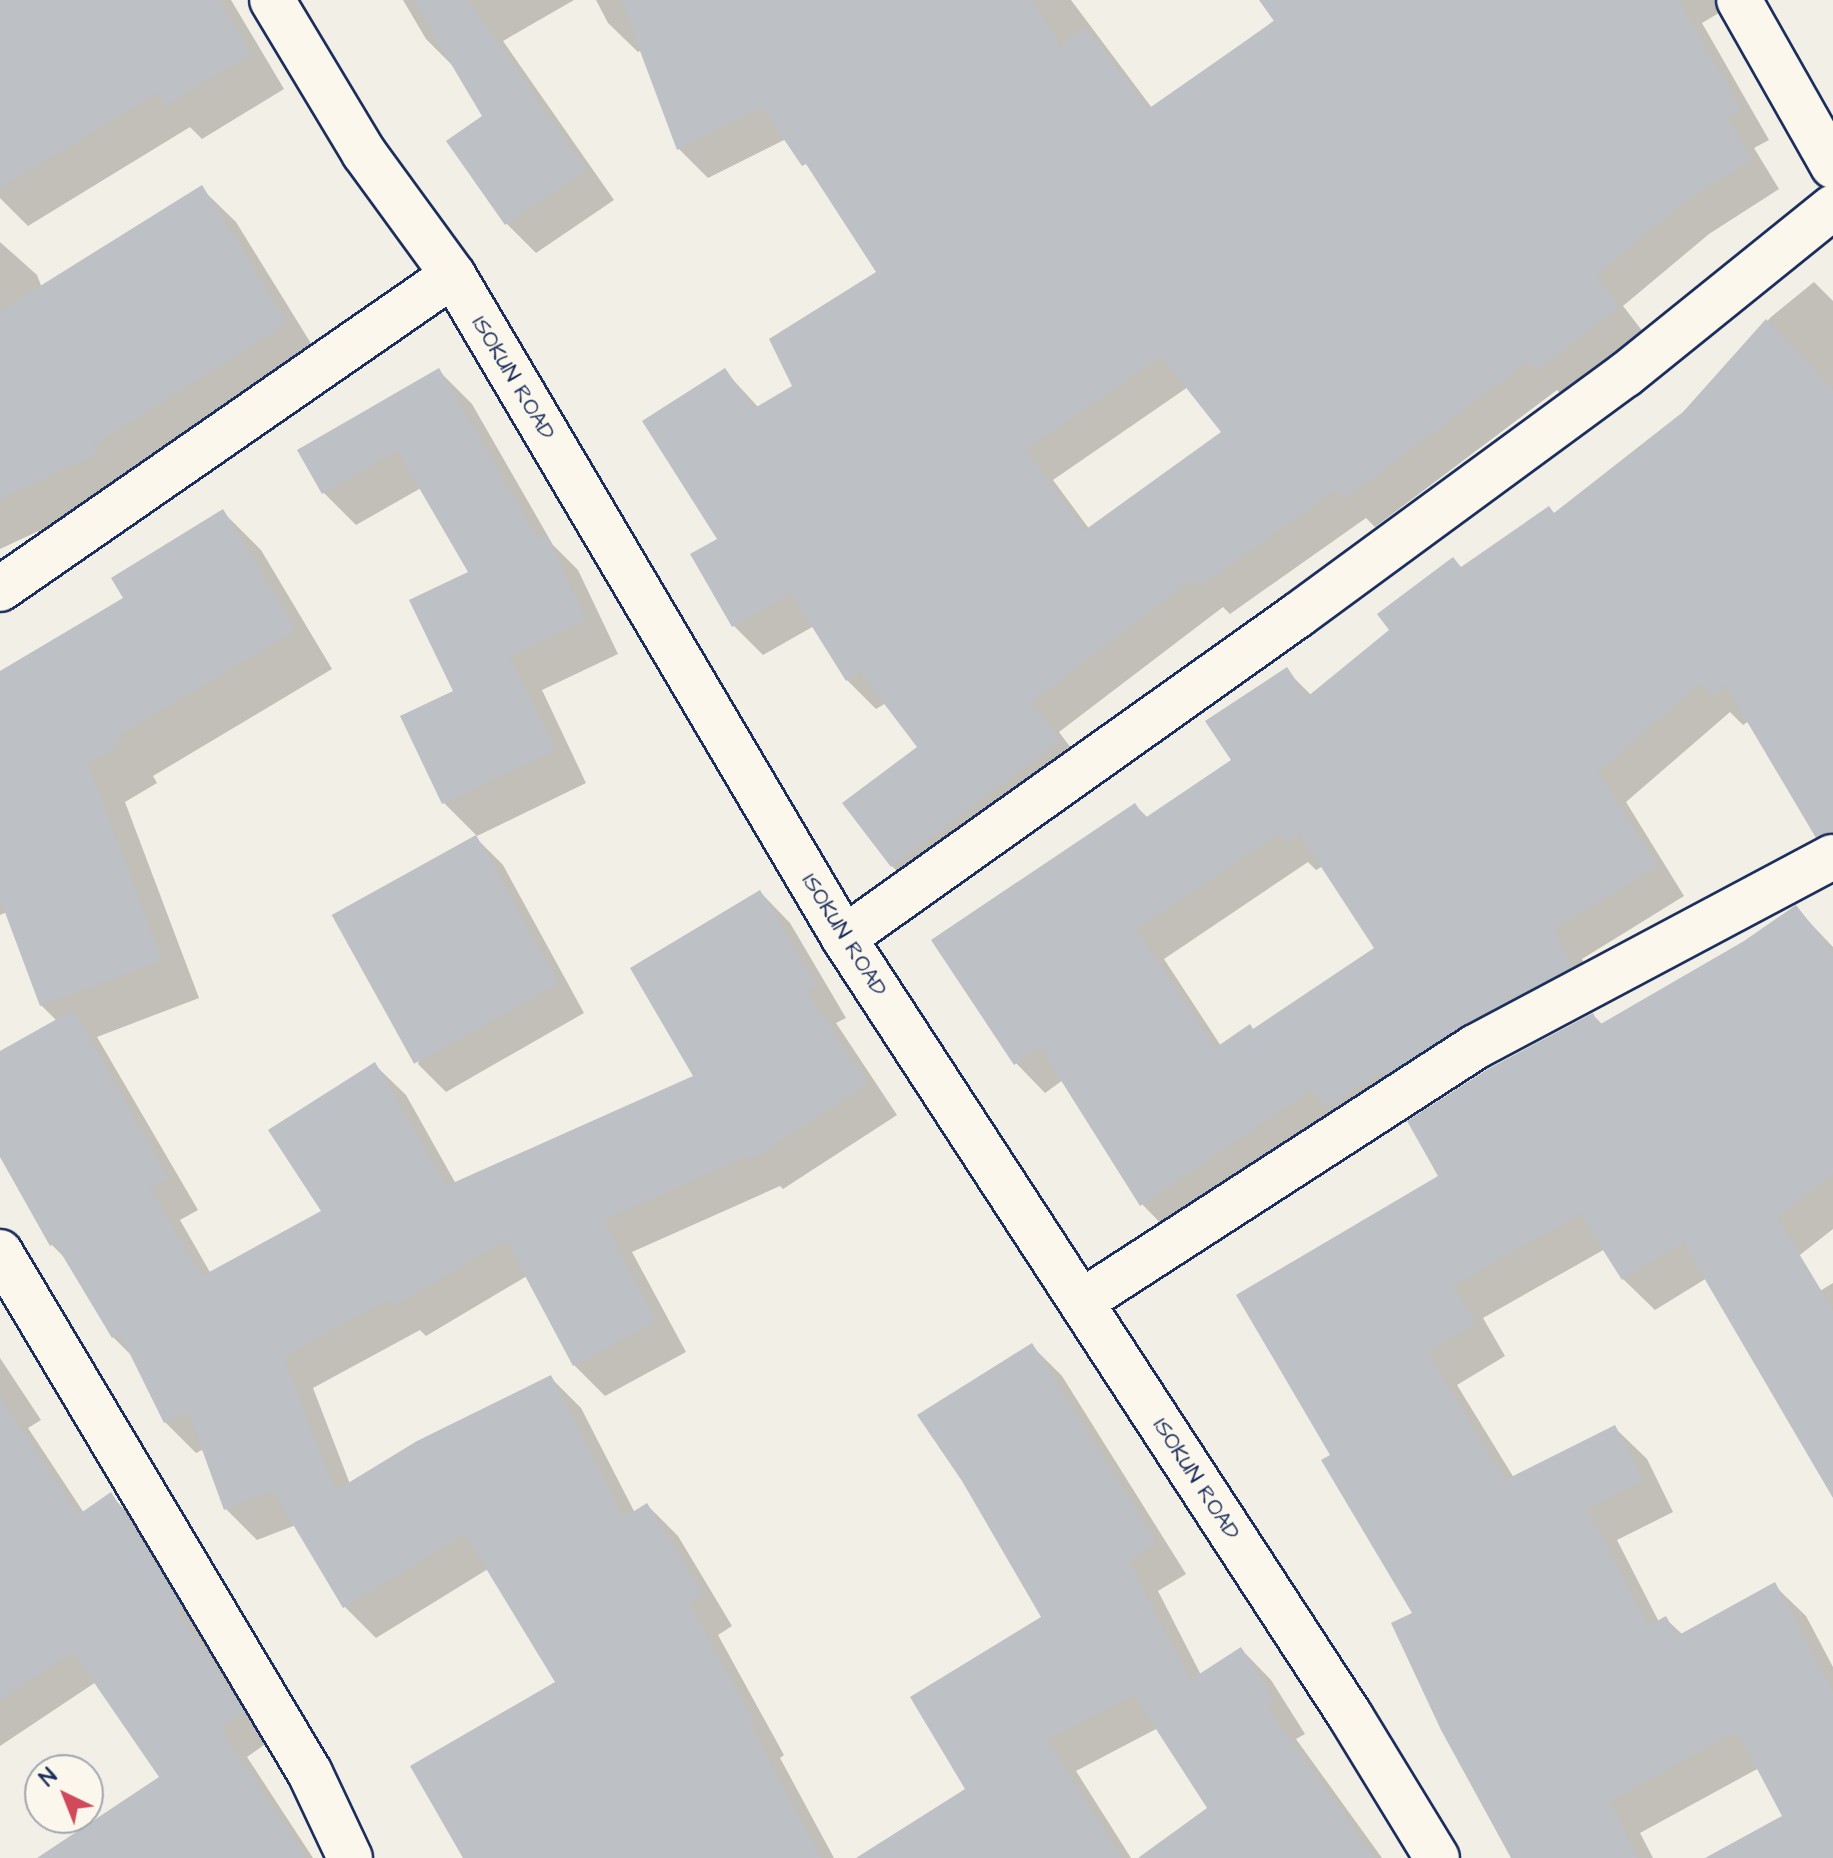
<!DOCTYPE html>
<html>
<head>
<meta charset="utf-8">
<style>
  body { margin:0 }
  #map { position:relative; width:1833px; height:1858px; overflow:hidden; background:#f2efe6; font-family:"Architects Daughter",sans-serif }
  div>[style] { position:absolute }
  [style*='--x'] { left:calc(var(--x)*1px); top:calc(var(--y)*1px); width:calc(var(--w)*1px); rotate:calc(var(--a)*1deg) }
  .shadow>* { inset:0; background:#0003 }
  .building>* { inset:0; background:#bdc0c4; transform-origin:0 0 }
  .roads { filter:drop-shadow(2px 0 #1b2f5e) drop-shadow(-2px 0 #1b2f5e) drop-shadow(0 2px #1b2f5e) drop-shadow(0 -2px #1b2f5e) }
  .street>* { height:44px; margin:-22px; padding:0 22px; transform-origin:22px; border-radius:22px; background:#fbf7ec }
  .primary>* { height:44px; margin:-22px; padding:0 22px; transform-origin:22px; border-radius:22px; background:#fbf7ec }
  span { translate:-50% -50%; white-space:nowrap; text-align:center; line-height:1.15; -webkit-text-stroke:8px #fbf7ec; paint-order:stroke }
  .street-label { font-size:22px; color:#1b2f5e }
  .north { position:absolute; left:24px; top:1754px; width:80px; height:80px; box-sizing:border-box; background:#fbf7ec; border:2px solid #a1a7b3; border-radius:50%; rotate:317deg; font-size:22px; font-weight:700; line-height:32px; text-align:center; color:#1b2f5e }
  .north::after { content:''; display:block; margin:auto; width:28px; height:36px; background:#d1495b; clip-path:polygon(50% 0,100% 100%,50% 72%,0 100%) }
</style>
</head>
<body>
<div id="map">
  <div class="shadow">
    <i style="clip-path:polygon(0 0,231px 0,284px 89px,202px 139px,190px 127px,28px 226px,0 198px)"></i>
    <i style="clip-path:polygon(403px 0,574px 0,503px 41px,614px 200px,536px 253px,507px 224px,484px 117px,457px 70px,426px 39px)"></i>
    <i style="clip-path:polygon(evenodd,596px 0,1071px 0,1152px 108px,1303px 0,1725px 0,1729px 7px,1702px 23px,1769px 140px,1754px 148px,1779px 189px,1709px 234px,1623px 306px,1647px 337px,1567px 399px,1557px 390px,1375px 527px,1366px 518px,1230px 614px,1223px 607px,1059px 732px,1088px 771px,921px 895px,892px 866px,920px 747px,886px 703px,876px 709px,847px 680px,814px 626px,763px 655px,734px 626px,693px 555px,720px 540px,724px 370px,759px 408px,795px 387px,879px 273px,819px 180px,786px 139px,708px 178px,679px 149px,642px 50px,638px 52px,608px 23px,596px 0,1188px 387px,1224px 433px,1090px 530px,1053px 480px,1188px 387px)"></i>
    <i style="clip-path:polygon(201px 188px,236px 222px,320px 358px,131px 488px,0 549px,0 242px,37px 275px,42px 288px)"></i>
    <i style="clip-path:polygon(evenodd,1814px 282px,1833px 301px,1833px 851px,1818px 836px,1749px 721px,1743px 725px,1730px 712px,1626px 802px,1684px 896px,1582px 959px,1600px 997px,1171px 1234px,1142px 1204px,1063px 1080px,1045px 1093px,1016px 1063px,1135px 805px,1148px 818px,1234px 760px,1286px 670px,1312px 696px,1462px 569px,1555px 515px,1685px 414px,1771px 317px,1814px 282px,1308px 862px,1316px 870px,1323px 866px,1376px 949px,1254px 1031px,1221px 1046px,1164px 959px,1308px 862px)"></i>
    <i style="clip-path:polygon(439px 371px,472px 404px,553px 545px,578px 570px,618px 654px,542px 690px,586px 783px,477px 836px,444px 803px,403px 717px,455px 692px,470px 573px,421px 488px,356px 525px,323px 492px)"></i>
    <i style="clip-path:polygon(223px 512px,261px 550px,332px 669px,153px 776px,157px 783px,125px 802px,199px 998px,97px 1037px,198px 1210px,180px 1220px,211px 1274px,324px 1212px,375px 1065px,406px 1095px,456px 1184px,696px 1076px,760px 892px,790px 923px,846px 1018px,836px 1023px,897px 1115px,783px 1189px,780px 1186px,632px 1252px,686px 1352px,605px 1396px,574px 1365px,527px 1276px,426px 1336px,420px 1330px,313px 1388px,350px 1484px,550px 1377px,581px 1408px,635px 1513px,647px 1505px,678px 1536px,732px 1626px,718px 1635px,784px 1755px,780px 1758px,834px 1858px,465px 1858px,557px 1683px,488px 1569px,376px 1638px,345px 1607px,296px 1525px,257px 1540px,226px 1509px,204px 1449px,196px 1453px,165px 1422px,133px 1357px,113px 1337px,69px 1262px,52px 1245px,0 1153px,0 1054px,57px 1021px,41px 1005px,7px 912px,0 915px,0 673px,126px 599px)"></i>
    <i style="clip-path:polygon(476px 838px,503px 865px,584px 1013px,446px 1092px,418px 1064px)"></i>
    <i style="clip-path:polygon(1796px 908px,1833px 947px,1833px 1229px,1735px 1306px,1707px 1278px,1655px 1310px,1623px 1279px,1605px 1249px,1483px 1318px,1505px 1356px,1457px 1385px,1514px 1478px,1615px 1428px,1647px 1459px,1673px 1512px,1617px 1540px,1659px 1622px,1666px 1619px,1683px 1635px,1774px 1585px,1806px 1616px,1833px 1667px,1833px 1858px,1731px 1858px,1785px 1817px,1759px 1768px,1640px 1833px,1653px 1858px,1516px 1858px,1415px 1614px,1333px 1456px,1441px 1177px,1593px 1015px,1603px 1025px,1745px 942px)"></i>
    <i style="clip-path:polygon(1833px 1283px,1833px 1477px,1741px 1339px)"></i>
    <i style="clip-path:polygon(1031px 1345px,1062px 1376px,1186px 1574px,1158px 1591px,1201px 1675px,1241px 1649px,1271px 1680px,1305px 1734px,1296px 1739px,1382px 1858px,1141px 1858px,1210px 1809px,1158px 1728px,1076px 1771px,1131px 1858px,860px 1858px,968px 1789px,1044px 1618px)"></i>
    <i style="clip-path:polygon(0 1358px,41px 1420px,28px 1428px,84px 1513px,110px 1495px,138px 1523px,208px 1634px,202px 1638px,271px 1740px,247px 1757px,313px 1858px,40px 1858px,161px 1778px,96px 1682px,0 1746px)"></i>
  </div>
  <div class="building">
    <i style="clip-path:polygon(0 0,219px 0,251px 54px,166px 105px,158px 92px,0 188px)"></i>
    <i style="clip-path:polygon(413px 0,468px 0,586px 170px,505px 225px,446px 141px,482px 116px)"></i>
    <i style="clip-path:polygon(evenodd,621px 0,1032px 0,1060px 46px,1086px 27px,1148px 109px,1274px 21px,1259px 0,1678px 0,1741px 110px,1727px 118px,1752px 159px,1680px 205px,1595px 276px,1619px 307px,1536px 371px,1528px 361px,1344px 499px,1337px 489px,1200px 586px,1194px 578px,1031px 702px,1060px 741px,891px 867px,842px 803px,917px 747px,860px 672px,846px 681px,791px 593px,732px 627px,690px 554px,717px 539px,642px 421px,725px 368px,753px 409px,792px 386px,769px 339px,876px 272px,806px 164px,802px 166px,762px 107px,677px 150px,621px 0,1161px 356px,1221px 432px,1085px 530px,1025px 450px,1161px 356px)"></i>
    <i style="clip-path:polygon(202px 185px,287px 323px,94px 445px,98px 453px,0 499px,0 311px)"></i>
    <i style="clip-path:polygon(evenodd,1766px 319px,1833px 390px,1833px 832px,1816px 838px,1726px 686px,1713px 697px,1700px 683px,1598px 772px,1657px 866px,1554px 929px,1572px 967px,1463px 1025px,1383px 1077px,1380px 1073px,1326px 1108px,1313px 1089px,1140px 1206px,1040px 1047px,1014px 1065px,931px 940px,1135px 803px,1145px 818px,1231px 760px,1205px 721px,1287px 667px,1307px 697px,1389px 630px,1377px 614px,1453px 557px,1461px 567px,1549px 506px,1554px 513px,1683px 412px,1766px 319px,1279px 833px,1285px 842px,1299px 833px,1374px 948px,1253px 1029px,1250px 1024px,1215px 1048px,1136px 929px,1279px 833px)"></i>
    <i style="clip-path:polygon(439px 368px,537px 538px,546px 534px,586px 620px,510px 657px,555px 750px,442px 804px,400px 716px,453px 691px,409px 600px,468px 572px,397px 450px,322px 494px,297px 450px)"></i>
    <i style="clip-path:polygon(223px 509px,296px 630px,116px 737px,120px 745px,88px 764px,162px 960px,40px 1006px,0 899px,0 671px,123px 598px,111px 578px)"></i>
    <i style="left:476px;top:835px;width:170px;height:165px;rotate:61deg"></i>
    <i style="clip-path:polygon(760px 890px,817px 986px,807px 992px,868px 1084px,751px 1160px,748px 1156px,603px 1220px,656px 1321px,573px 1366px,506px 1240px,394px 1306px,389px 1299px,283px 1357px,335px 1491px,417px 1441px,551px 1375px,623px 1518px,647px 1503px,703px 1595px,689px 1603px,755px 1724px,751px 1726px,821px 1858px,463px 1858px,410px 1766px,555px 1682px,465px 1534px,343px 1608px,273px 1491px,224px 1510px,188px 1411px,164px 1423px,120px 1334px,112px 1338px,55px 1243px,50px 1246px,0 1157px,0 1051px,73px 1010px,169px 1179px,150px 1189px,202px 1276px,321px 1211px,268px 1130px,375px 1062px,446px 1186px,693px 1076px,630px 968px)"></i>
    <i style="clip-path:polygon(1796px 905px,1833px 952px,1833px 1173px,1777px 1217px,1833px 1310px,1833px 1498px,1683px 1242px,1622px 1280px,1580px 1214px,1453px 1286px,1475px 1324px,1427px 1352px,1505px 1480px,1615px 1425px,1643px 1480px,1587px 1508px,1648px 1626px,1666px 1616px,1677px 1636px,1775px 1582px,1833px 1691px,1833px 1858px,1705px 1858px,1782px 1816px,1737px 1731px,1610px 1801px,1638px 1858px,1511px 1858px,1441px 1730px,1391px 1623px,1412px 1613px,1321px 1460px,1330px 1455px,1236px 1295px,1438px 1176px,1407px 1121px,1488px 1069px,1593px 1013px,1599px 1025px,1744px 941px)"></i>
    <i style="clip-path:polygon(1032px 1343px,1157px 1543px,1128px 1560px,1190px 1680px,1241px 1647px,1275px 1702px,1267px 1708px,1375px 1858px,1138px 1858px,1207px 1808px,1134px 1695px,1047px 1740px,1122px 1858px,856px 1858px,965px 1789px,910px 1697px,1041px 1617px,962px 1481px,917px 1415px)"></i>
    <i style="clip-path:polygon(0 1397px,78px 1515px,111px 1492px,181px 1605px,176px 1609px,245px 1712px,220px 1728px,306px 1858px,37px 1858px,159px 1777px,73px 1652px,0 1700px)"></i>
  </div>
  <div class="roads">
    <div class="street">
      <i style="--x:1739;--y:0;--w:191;--a:60.5"></i>
      <i style="--x:0;--y:589;--w:551;--a:-34.73"></i>
      <i style="--x:844;--y:938;--w:557;--a:-35.43"></i>
      <i style="--x:1298;--y:615;--w:406;--a:-36.3"></i>
      <i style="--x:1625;--y:375;--w:267;--a:-38.9"></i>
      <i style="--x:0;--y:1252;--w:606;--a:59.25"></i>
      <i style="--x:310;--y:1773;--w:94;--a:64.8"></i>
      <i style="--x:1081;--y:1302;--w:469;--a:-32.9"></i>
      <i style="--x:1475;--y:1047;--w:405;--a:-28"></i>
    </div>
    <div class="primary">
      <i style="--x:272;--y:0;--w:179;--a:59"></i>
      <i style="--x:364;--y:153;--w:151;--a:53.9"></i>
      <i style="--x:453;--y:275;--w:770;--a:59.47"></i>
      <i style="--x:844;--y:938;--w:929;--a:56.94"></i>
      <i style="--x:1351;--y:1717;--w:165;--a:58.6"></i>
    </div>
  </div>
  <div class="street-label">
    <span style="left:513px;top:378px;rotate:59deg">ISOKUN ROAD</span>
    <span style="left:844px;top:935px;rotate:58deg">ISOKUN ROAD</span>
    <span style="left:1196px;top:1479px;rotate:57deg">ISOKUN ROAD</span>
  </div>
  <div class="north">N</div>
</div>
</body>
</html>
